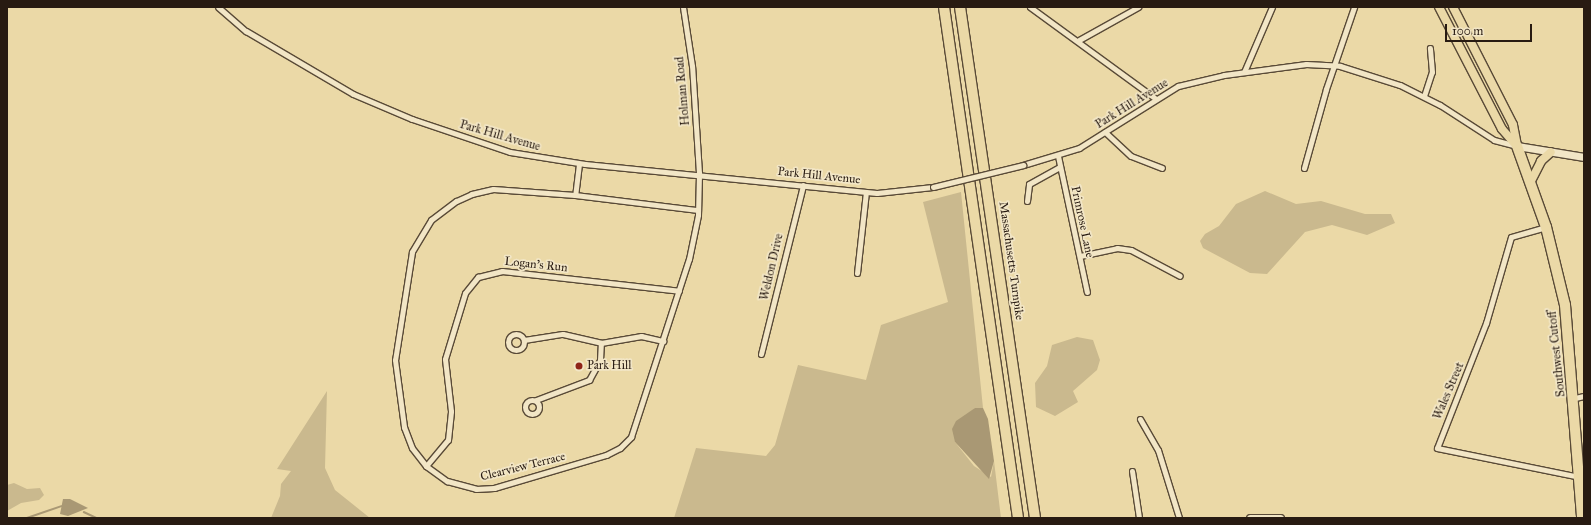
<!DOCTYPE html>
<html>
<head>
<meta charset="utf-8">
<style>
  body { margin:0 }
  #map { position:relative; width:1591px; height:525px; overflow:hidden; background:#ebd9a7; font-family:"IM FELL Great Primer",serif }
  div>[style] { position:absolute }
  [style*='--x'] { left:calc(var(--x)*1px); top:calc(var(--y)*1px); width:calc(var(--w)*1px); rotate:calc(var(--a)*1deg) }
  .green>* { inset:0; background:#cab98e }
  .water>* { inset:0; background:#a99874 }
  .stream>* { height:1.5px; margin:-0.75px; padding:0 0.75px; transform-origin:0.75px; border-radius:0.75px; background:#a99874 }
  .roads { filter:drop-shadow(1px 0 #594a37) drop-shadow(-1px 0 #594a37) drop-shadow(0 1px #594a37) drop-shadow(0 -1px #594a37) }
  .street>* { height:5px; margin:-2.5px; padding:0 2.5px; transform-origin:2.5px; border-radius:2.5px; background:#f2e6c6 }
  .street>.ring { margin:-2.5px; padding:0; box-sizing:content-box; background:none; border:5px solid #f2e6c6; border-radius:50% }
  .secondary>* { height:7px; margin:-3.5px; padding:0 3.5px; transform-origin:3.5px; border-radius:3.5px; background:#f2e6c6 }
  .primary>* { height:8px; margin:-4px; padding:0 4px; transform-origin:4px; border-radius:4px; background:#ebd9a7 }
  .highway>* { height:10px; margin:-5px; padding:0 5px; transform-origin:5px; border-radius:5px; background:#ebd9a7 }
  .bridges { filter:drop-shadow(1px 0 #594a37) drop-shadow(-1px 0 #594a37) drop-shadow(0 1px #594a37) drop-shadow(0 -1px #594a37) }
  .street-bridge>* { height:5px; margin:-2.5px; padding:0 2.5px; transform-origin:2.5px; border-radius:2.5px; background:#f2e6c6 }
  .dots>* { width:11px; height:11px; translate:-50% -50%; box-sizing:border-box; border:2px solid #f2e6c6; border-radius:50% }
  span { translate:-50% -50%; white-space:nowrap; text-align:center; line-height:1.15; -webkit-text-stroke:3.5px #f2e6c6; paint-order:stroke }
  .street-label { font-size:12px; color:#281b12 }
  .poi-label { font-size:12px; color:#281b12 }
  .left { translate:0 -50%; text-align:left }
  .frame { position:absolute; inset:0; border:8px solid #281b12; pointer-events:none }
  .scale { position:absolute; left:1445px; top:24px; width:87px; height:18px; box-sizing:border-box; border:2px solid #281b12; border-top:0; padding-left:5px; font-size:12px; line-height:14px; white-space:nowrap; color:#281b12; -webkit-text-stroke:3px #f2e6c6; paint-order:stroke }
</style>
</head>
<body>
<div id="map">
  <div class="green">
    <i style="clip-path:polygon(1265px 191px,1296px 204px,1321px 201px,1365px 214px,1391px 214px,1395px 223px,1367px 235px,1332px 225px,1305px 232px,1267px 274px,1250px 273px,1203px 248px,1200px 241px,1205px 234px,1219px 226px,1236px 204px)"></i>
    <i style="clip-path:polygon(961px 192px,983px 408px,975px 408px,955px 442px,974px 466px,991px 477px,994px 461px,1001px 518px,674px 518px,696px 448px,766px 456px,775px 445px,798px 365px,866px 380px,881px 325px,948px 302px,923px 202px)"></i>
    <i style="clip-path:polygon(1077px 337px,1093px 340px,1100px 360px,1097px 370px,1073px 391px,1078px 402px,1055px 416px,1036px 407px,1035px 383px,1047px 366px,1052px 345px)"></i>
    <i style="clip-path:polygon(327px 391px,325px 468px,335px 490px,370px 518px,271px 518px,280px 496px,281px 484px,291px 471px,277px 469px)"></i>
    <i style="clip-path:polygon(14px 483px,27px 489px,40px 488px,44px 495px,39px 500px,21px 503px,7px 511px,7px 485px)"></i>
  </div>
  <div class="water">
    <i style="clip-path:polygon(975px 408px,983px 408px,988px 419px,994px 461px,989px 479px,955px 442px,952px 429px,956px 421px)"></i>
    <i style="clip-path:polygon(63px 499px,70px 499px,88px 508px,68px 516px,60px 514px)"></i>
  </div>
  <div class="stream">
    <i style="--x:84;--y:512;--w:14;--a:25"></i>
    <i style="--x:27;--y:518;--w:36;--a:-19"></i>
    <i style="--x:275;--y:518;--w:4;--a:0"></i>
  </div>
  <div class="roads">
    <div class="street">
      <i style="--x:218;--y:7;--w:37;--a:41"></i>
      <i style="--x:246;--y:31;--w:124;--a:30.5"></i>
      <i style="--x:353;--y:94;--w:64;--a:23"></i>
      <i style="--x:412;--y:119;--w:103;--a:18.6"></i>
      <i style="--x:510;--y:152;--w:76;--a:9.1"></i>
      <i style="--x:585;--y:164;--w:293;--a:5.7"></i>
      <i style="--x:877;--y:193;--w:56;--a:-6.1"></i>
      <i style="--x:1030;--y:7;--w:156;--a:36.1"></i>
      <i style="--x:1079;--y:40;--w:68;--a:-29.2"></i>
      <i style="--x:1244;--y:72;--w:71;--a:-66.7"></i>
      <i style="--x:1424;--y:96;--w:25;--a:-72"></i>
      <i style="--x:1432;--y:72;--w:24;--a:-95"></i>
      <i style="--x:1105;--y:132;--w:35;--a:43"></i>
      <i style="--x:1131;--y:156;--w:33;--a:21"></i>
      <i style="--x:1058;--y:156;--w:139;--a:78"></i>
      <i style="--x:579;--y:164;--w:31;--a:97"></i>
      <i style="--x:575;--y:195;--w:124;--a:7"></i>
      <i style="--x:1023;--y:165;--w:59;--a:-16.9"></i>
      <i style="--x:1079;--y:148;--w:117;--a:-32.1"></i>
      <i style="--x:1178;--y:86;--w:47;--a:-13.4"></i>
      <i style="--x:1224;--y:75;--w:83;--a:-7.6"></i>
      <i style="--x:1306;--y:64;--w:34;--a:3"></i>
      <i style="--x:1340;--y:66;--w:63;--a:17.6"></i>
      <i style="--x:1400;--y:85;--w:45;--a:26.6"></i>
      <i style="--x:1440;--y:105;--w:64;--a:32.9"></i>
      <i style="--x:1494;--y:140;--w:23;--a:15"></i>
      <i style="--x:1304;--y:168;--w:82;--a:-74.4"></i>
      <i style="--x:1326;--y:89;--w:87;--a:-71.1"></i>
      <i style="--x:575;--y:195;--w:82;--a:-175.8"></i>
      <i style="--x:493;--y:189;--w:22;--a:167"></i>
      <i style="--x:472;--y:194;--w:17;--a:156"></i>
      <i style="--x:456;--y:201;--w:31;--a:143"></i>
      <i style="--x:431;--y:220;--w:37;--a:121"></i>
      <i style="--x:412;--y:252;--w:109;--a:98.9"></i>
      <i style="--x:395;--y:360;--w:68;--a:82.3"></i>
      <i style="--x:404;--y:427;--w:22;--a:69"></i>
      <i style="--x:412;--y:448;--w:23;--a:52"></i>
      <i style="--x:426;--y:466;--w:26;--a:36"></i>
      <i style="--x:447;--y:481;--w:30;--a:15"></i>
      <i style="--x:476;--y:489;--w:18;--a:-3"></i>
      <i style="--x:494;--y:488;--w:117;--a:-16.4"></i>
      <i style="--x:606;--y:455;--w:16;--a:-27"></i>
      <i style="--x:620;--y:448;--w:16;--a:-45"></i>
      <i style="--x:631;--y:437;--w:187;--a:-72"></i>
      <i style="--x:689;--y:259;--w:45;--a:-78.4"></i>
      <i style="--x:698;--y:215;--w:42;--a:-88.6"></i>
      <i style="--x:699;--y:173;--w:107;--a:-93.7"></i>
      <i style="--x:692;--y:66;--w:60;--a:-98.7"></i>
      <i style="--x:1027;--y:201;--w:17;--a:-83"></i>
      <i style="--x:1029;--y:184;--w:35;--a:-29"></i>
      <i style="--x:1546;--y:227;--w:36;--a:164"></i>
      <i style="--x:1511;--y:237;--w:90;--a:106.2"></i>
      <i style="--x:1486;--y:323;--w:134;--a:111.4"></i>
      <i style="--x:1437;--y:448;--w:145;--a:11.5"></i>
      <i style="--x:1080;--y:256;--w:38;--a:-12"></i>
      <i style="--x:1117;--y:248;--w:14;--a:8"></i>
      <i style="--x:1131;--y:250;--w:55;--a:28"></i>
      <i style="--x:857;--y:273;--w:81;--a:-83.7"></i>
      <i class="ring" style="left:508px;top:334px;width:11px;height:11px"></i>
      <i style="--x:524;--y:340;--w:39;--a:-9"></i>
      <i style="--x:563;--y:334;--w:39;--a:13"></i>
      <i style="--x:601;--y:343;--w:41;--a:-9.9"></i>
      <i style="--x:641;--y:336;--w:23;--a:13"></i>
      <i style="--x:761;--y:354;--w:174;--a:-76"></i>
      <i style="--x:1575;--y:398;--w:9;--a:-13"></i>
      <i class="ring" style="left:525px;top:400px;width:9px;height:9px"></i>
      <i style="--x:536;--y:400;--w:57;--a:-20.7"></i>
      <i style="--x:589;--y:380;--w:23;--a:-61"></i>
      <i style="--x:600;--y:360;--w:17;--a:-87"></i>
      <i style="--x:1140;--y:419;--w:36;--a:60"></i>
      <i style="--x:1158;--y:450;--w:71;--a:72.8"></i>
      <i style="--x:426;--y:466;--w:34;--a:-50"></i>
      <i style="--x:448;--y:440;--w:29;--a:-84"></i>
      <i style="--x:451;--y:411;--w:52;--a:-96.6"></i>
      <i style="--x:445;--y:359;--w:69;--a:-73.1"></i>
      <i style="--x:465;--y:293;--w:21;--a:-51"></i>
      <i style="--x:478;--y:277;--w:25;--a:-14"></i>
      <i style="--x:502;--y:271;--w:178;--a:6.4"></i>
      <i style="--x:1132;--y:471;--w:48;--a:81.5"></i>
    </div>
    <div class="secondary">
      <i style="--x:1517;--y:146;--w:68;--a:9.3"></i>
      <i style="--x:1250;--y:518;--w:30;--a:0"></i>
    </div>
    <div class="primary">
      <i style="--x:1439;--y:7;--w:137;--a:62.7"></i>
      <i style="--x:1502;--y:129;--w:23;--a:49"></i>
      <i style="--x:1453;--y:7;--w:132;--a:63"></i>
      <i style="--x:1513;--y:125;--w:20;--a:79"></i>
      <i style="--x:1530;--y:183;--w:25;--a:-63"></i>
      <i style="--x:1541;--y:161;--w:13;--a:-42"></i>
    </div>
    <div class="highway">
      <i style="--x:944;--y:7;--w:516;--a:81.76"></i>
      <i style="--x:960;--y:7;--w:516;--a:81.65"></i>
      <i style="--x:1517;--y:146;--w:86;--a:70.3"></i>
      <i style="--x:1546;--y:227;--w:80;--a:76.3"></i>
      <i style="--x:1565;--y:305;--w:214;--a:85.4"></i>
    </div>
  </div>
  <div class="bridges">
    <div class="street-bridge">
      <i style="--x:933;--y:187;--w:93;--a:-13.7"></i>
    </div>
  </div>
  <div class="dots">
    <i style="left:579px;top:366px;background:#8f2418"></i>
  </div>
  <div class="street-label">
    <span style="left:683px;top:91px;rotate:-95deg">Holman Road</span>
    <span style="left:1132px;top:104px;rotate:-32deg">Park Hill Avenue</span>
    <span style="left:500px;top:136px;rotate:16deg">Park Hill Avenue</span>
    <span style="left:819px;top:176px;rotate:6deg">Park Hill Avenue</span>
    <span style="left:1082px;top:222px;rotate:78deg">Primrose Lane</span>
    <span style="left:1011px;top:261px;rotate:82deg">Massachusetts Turnpike</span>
    <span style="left:536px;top:265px;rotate:6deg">Logan's Run</span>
    <span style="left:772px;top:267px;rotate:-77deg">Weldon Drive</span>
    <span style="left:1557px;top:354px;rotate:-96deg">Southwest Cutoff</span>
    <span style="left:1449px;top:391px;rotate:-67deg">Wales Street</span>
    <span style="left:523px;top:467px;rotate:-14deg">Clearview Terrace</span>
  </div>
  <div class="poi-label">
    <span class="left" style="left:587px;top:366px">Park Hill</span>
  </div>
  <div class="frame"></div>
  <div class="scale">100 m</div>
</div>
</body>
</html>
